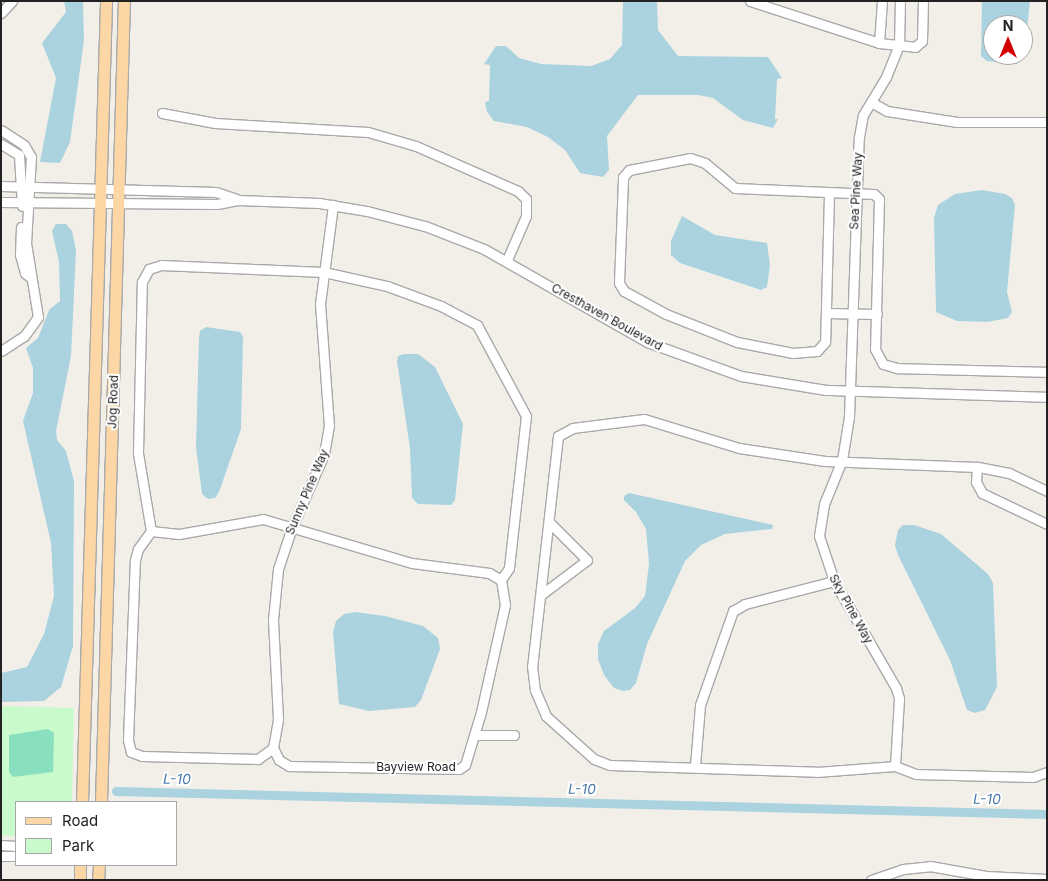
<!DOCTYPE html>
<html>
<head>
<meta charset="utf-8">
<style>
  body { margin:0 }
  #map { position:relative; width:1048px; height:881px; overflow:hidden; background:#f2efe9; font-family:Inter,sans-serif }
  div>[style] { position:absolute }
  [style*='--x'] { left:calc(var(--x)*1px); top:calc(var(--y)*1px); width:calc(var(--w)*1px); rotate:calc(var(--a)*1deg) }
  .park>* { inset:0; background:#c8facc }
  .pitch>* { inset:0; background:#88e0be }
  .water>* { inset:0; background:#aad3df }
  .canal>* { height:9px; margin:-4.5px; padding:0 4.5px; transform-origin:4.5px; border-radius:4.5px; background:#aad3df }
  .roads { filter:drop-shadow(1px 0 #a9a9a9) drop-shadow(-1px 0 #a9a9a9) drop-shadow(0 1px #a9a9a9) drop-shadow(0 -1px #a9a9a9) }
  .minor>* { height:9px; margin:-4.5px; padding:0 4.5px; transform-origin:4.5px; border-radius:4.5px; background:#fff }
  .major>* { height:11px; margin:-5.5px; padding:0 5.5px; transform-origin:5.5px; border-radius:5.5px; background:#fcd6a4 }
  span { translate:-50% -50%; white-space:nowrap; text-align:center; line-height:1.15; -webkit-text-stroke:4px #fff; paint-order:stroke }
  .street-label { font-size:12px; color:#222 }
  .water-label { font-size:14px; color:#4a7aab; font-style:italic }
  .frame { position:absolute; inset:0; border:2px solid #222; pointer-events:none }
  .legend { position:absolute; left:15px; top:801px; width:162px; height:65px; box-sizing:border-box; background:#fff; border:1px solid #a7a7a7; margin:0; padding:6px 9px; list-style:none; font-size:15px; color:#222 }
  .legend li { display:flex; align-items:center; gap:10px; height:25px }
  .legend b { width:25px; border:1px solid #a7a7a7 }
  .north { position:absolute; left:983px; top:15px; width:50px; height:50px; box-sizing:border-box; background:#fff; border:1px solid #a7a7a7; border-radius:50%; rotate:0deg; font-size:14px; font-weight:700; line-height:20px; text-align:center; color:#222 }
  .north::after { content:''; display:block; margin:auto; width:18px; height:22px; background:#d40000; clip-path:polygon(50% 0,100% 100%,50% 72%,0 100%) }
</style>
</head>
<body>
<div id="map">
  <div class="park">
    <i style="clip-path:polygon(1px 706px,74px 708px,72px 802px,16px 802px,16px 836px,1px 835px)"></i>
  </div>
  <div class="pitch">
    <i style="clip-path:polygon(48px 729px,54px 733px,53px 772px,13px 777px,9px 772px,9px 735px)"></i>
  </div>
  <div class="water">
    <i style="clip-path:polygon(64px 1px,83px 1px,84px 40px,70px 142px,60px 163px,40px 162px,56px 78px,42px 43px,66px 12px)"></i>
    <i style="clip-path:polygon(623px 1px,657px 1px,658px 30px,678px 56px,768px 57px,782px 78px,777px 79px,775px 119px,778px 119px,773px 128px,743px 120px,713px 98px,698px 95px,638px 95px,607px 136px,609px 170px,603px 177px,580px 173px,565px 150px,548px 137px,527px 127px,494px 121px,487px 112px,485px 102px,489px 101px,490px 65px,484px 64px,496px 46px,506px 46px,519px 58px,541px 64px,591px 66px,610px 59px,622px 45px)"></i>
    <i style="clip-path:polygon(evenodd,982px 1px,1030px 1px,1024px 57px,1017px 64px,987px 61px,981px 56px,982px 1px,993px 25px,1023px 25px,1023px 55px,993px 55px,993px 25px)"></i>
    <i style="clip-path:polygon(982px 190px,1005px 194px,1012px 198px,1015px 205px,1007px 292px,1012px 312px,1008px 318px,987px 322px,957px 321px,936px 312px,934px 218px,938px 205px,955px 194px)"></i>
    <i style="clip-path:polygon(682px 216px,715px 235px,767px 243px,770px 265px,767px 287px,761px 290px,680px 263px,671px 255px,671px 241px)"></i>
    <i style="clip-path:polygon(56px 224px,66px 224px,72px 231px,76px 251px,71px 356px,56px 431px,57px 440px,66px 451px,74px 481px,73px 646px,61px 687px,44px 701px,1px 702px,1px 673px,27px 667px,44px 634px,54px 596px,51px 543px,23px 421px,33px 393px,33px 368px,26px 348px,38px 338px,49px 310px,60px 301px,59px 262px,52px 231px)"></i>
    <i style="clip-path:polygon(206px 327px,240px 332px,243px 336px,241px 429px,219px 492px,215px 498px,208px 499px,202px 494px,196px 447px,199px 338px,200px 331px)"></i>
    <i style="clip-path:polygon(404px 354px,418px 354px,435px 367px,463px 424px,455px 500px,451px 505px,418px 504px,412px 498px,410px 448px,397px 361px,398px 356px)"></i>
    <i style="clip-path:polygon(629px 493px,773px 525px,772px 529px,725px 534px,701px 545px,685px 561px,647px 644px,636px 683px,630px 690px,623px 691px,614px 688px,604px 675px,598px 659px,598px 644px,604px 631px,635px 608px,645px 596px,649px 564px,646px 529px,636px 512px,624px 500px,624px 496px)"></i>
    <i style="clip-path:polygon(903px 525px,914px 525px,941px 534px,988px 574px,993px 583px,997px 687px,985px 710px,975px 713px,967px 710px,950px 660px,898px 555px,895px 545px,898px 530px)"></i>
    <i style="clip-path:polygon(355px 612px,385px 616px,423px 626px,438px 638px,440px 649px,421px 700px,415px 707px,369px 711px,339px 704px,333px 632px,336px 621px,344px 614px)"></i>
  </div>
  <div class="canal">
    <i style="--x:116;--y:791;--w:931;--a:1.42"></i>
  </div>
  <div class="roads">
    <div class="minor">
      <i style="--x:750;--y:1;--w:136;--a:18"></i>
      <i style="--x:879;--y:43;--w:36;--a:6"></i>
      <i style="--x:915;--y:47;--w:9;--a:-41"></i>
      <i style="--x:922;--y:41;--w:40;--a:-88.6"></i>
      <i style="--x:1;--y:13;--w:16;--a:-47"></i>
      <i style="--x:879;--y:43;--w:42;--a:-85.9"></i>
      <i style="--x:871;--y:102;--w:18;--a:29"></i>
      <i style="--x:887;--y:111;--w:71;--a:8.9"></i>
      <i style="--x:957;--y:122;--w:90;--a:0"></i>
      <i style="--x:162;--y:113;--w:54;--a:10.7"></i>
      <i style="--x:215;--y:123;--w:153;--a:3.4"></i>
      <i style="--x:368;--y:132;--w:50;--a:16.3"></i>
      <i style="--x:416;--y:146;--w:111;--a:23.8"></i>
      <i style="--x:518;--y:191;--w:11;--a:45"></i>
      <i style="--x:526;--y:199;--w:17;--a:90"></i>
      <i style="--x:526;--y:216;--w:48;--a:113.4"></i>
      <i style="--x:1;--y:130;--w:27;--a:33"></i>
      <i style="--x:24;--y:145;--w:14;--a:60"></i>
      <i style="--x:31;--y:157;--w:86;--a:93.3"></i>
      <i style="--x:26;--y:243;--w:75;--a:80.8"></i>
      <i style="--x:38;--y:317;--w:24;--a:126"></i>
      <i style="--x:24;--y:336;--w:27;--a:147"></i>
      <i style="--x:1;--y:144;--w:21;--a:31"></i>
      <i style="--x:19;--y:155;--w:51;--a:86.6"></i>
      <i style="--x:1;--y:186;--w:215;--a:1.6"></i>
      <i style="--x:216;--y:192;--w:21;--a:19"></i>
      <i style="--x:829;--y:194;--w:148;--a:91.5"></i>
      <i style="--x:825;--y:342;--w:12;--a:132"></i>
      <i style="--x:817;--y:351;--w:24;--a:175"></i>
      <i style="--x:793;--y:353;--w:57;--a:-168.9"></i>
      <i style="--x:737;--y:342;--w:76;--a:-158.5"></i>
      <i style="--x:666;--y:314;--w:48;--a:-151.3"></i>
      <i style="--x:624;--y:291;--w:9;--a:-122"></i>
      <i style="--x:619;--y:283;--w:106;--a:-87.8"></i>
      <i style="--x:623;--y:177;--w:9;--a:-49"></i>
      <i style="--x:629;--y:170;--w:62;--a:-11.1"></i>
      <i style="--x:690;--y:158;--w:16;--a:18"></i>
      <i style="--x:705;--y:163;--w:39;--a:40"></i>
      <i style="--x:735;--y:188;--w:139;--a:2.5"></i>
      <i style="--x:874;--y:194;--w:7;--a:45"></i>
      <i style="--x:879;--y:199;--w:150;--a:91.5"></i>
      <i style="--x:875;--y:349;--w:17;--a:62"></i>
      <i style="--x:883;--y:364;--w:15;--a:16"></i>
      <i style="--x:897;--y:368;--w:150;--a:1.5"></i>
      <i style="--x:1;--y:202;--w:216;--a:0.5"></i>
      <i style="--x:217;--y:204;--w:21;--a:-11"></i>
      <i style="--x:238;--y:200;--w:81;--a:2.1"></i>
      <i style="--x:319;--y:203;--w:49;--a:9.5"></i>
      <i style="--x:367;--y:211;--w:60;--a:14.5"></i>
      <i style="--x:425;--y:226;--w:63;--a:21.3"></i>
      <i style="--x:484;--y:249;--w:188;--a:29.7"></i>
      <i style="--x:647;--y:342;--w:100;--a:19.9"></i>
      <i style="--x:741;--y:376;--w:86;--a:9.4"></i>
      <i style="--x:826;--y:390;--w:221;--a:1.8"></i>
      <i style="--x:21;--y:227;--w:28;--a:92"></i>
      <i style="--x:20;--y:255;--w:19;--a:74"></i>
      <i style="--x:25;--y:273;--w:8;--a:40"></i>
      <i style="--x:827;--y:313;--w:50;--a:1.1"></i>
      <i style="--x:977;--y:467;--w:15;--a:94"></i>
      <i style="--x:976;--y:482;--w:13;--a:61"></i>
      <i style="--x:982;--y:493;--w:72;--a:25.5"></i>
      <i style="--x:1047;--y:491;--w:42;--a:-154.7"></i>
      <i style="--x:1009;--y:473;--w:33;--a:-169"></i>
      <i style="--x:977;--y:467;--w:152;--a:-177.7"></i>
      <i style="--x:825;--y:461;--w:87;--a:-171.4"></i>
      <i style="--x:739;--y:448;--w:99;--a:-163"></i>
      <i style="--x:644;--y:419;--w:72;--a:172.8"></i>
      <i style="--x:573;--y:428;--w:17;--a:152"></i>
      <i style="--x:558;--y:436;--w:231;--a:96.4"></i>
      <i style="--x:532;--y:666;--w:24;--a:83"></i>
      <i style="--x:535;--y:690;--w:28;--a:67"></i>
      <i style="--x:546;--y:716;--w:64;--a:41.9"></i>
      <i style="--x:594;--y:759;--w:17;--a:21"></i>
      <i style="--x:610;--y:765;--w:207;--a:1.9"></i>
      <i style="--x:817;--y:772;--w:78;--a:-4.4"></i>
      <i style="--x:895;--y:766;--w:22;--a:21"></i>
      <i style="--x:916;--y:774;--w:117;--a:1.5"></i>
      <i style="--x:1033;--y:777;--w:15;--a:-20"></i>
      <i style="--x:151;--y:531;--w:79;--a:-99.5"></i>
      <i style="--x:138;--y:453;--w:171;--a:-88.7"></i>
      <i style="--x:142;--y:282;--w:15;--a:-62"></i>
      <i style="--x:149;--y:269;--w:13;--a:-18"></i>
      <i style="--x:161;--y:265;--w:163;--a:2.5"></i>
      <i style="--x:324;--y:272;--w:65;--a:12.5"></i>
      <i style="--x:387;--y:286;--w:58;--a:20.3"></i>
      <i style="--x:441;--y:306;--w:41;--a:27.8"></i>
      <i style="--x:477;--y:325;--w:103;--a:61.7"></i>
      <i style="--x:526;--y:416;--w:153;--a:96.4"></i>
      <i style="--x:509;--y:568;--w:14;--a:124"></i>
      <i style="--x:542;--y:594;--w:56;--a:-37.1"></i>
      <i style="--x:587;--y:560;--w:52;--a:-135"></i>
      <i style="--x:475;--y:735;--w:39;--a:0"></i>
      <i style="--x:273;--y:748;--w:19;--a:144"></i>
      <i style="--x:258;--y:759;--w:116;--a:-178.5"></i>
      <i style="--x:142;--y:756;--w:12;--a:-160"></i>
      <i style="--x:131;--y:752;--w:12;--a:-104"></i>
      <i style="--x:128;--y:740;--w:180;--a:-87.8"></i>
      <i style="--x:135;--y:560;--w:11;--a:-75"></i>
      <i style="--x:138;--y:549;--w:22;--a:-54"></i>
      <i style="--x:151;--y:531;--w:28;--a:6"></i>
      <i style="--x:179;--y:534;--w:85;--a:-10.1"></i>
      <i style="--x:263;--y:519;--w:155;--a:16.5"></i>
      <i style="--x:412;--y:563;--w:78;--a:7.4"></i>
      <i style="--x:489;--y:573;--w:14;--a:30"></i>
      <i style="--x:273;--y:748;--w:29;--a:-80"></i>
      <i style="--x:278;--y:719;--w:99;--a:-92.9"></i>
      <i style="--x:273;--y:620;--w:51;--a:-84.4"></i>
      <i style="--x:278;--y:569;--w:44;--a:-71.6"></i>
      <i style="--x:292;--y:527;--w:80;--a:-66.3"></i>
      <i style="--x:324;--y:454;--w:28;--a:-80"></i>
      <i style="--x:329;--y:426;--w:122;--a:-94.2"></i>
      <i style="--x:320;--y:304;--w:100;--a:-82.5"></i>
      <i style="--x:273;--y:748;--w:13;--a:63"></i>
      <i style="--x:279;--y:760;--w:12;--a:31"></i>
      <i style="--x:289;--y:766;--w:170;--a:1"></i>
      <i style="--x:459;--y:769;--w:7;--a:-34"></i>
      <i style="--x:465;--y:765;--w:55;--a:-73.2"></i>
      <i style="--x:481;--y:712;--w:110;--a:-77.4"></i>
      <i style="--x:505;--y:605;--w:25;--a:-99"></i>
      <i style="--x:695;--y:766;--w:61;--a:-85.3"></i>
      <i style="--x:700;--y:705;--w:100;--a:-70.7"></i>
      <i style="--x:733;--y:611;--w:14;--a:-30"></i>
      <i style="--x:745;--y:604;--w:92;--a:-14.5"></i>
      <i style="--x:895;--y:766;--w:68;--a:-86.6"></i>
      <i style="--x:899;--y:698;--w:10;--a:-107"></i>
      <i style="--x:896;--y:688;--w:124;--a:-120.1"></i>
      <i style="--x:834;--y:581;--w:47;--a:-108.4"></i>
      <i style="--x:819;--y:536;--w:32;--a:-81"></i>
      <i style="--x:824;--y:504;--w:48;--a:-67.8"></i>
      <i style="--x:842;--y:460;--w:44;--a:-80.8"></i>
      <i style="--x:849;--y:417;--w:280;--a:-88"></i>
      <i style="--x:859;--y:137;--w:22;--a:-80"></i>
      <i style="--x:863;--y:115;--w:44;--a:-58.8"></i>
      <i style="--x:886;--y:77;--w:35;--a:-68"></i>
      <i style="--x:899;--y:45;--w:44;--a:-88.7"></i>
      <i style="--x:1;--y:845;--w:15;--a:4"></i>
      <i style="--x:1;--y:856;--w:15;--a:0"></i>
      <i style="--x:871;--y:880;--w:34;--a:-19"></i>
      <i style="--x:903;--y:869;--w:27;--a:-6"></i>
      <i style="--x:930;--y:866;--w:57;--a:10.1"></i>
      <i style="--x:986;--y:876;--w:61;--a:2.8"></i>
    </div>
    <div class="major">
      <i style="--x:82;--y:802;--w:801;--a:-88.28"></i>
      <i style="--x:101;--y:802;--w:801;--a:-88.36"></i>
      <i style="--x:80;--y:880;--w:15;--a:-90"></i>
      <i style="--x:98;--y:880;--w:15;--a:-86"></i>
    </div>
  </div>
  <div class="street-label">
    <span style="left:856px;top:191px;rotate:-87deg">Sea Pine Way</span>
    <span style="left:607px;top:317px;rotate:29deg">Cresthaven Boulevard</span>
    <span style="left:113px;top:402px;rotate:-88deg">Jog Road</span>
    <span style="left:307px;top:492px;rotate:-67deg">Sunny Pine Way</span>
    <span style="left:851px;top:609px;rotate:61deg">Sky Pine Way</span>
    <span style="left:416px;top:767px">Bayview Road</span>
  </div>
  <div class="water-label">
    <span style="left:177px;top:779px;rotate:1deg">L-10</span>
    <span style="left:582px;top:789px;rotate:1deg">L-10</span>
    <span style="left:987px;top:799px;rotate:1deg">L-10</span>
  </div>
  <div class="frame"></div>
  <ul class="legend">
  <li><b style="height:6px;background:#fcd6a4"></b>Road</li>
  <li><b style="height:14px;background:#c8facc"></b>Park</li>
  </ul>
  <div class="north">N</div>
</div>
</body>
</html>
